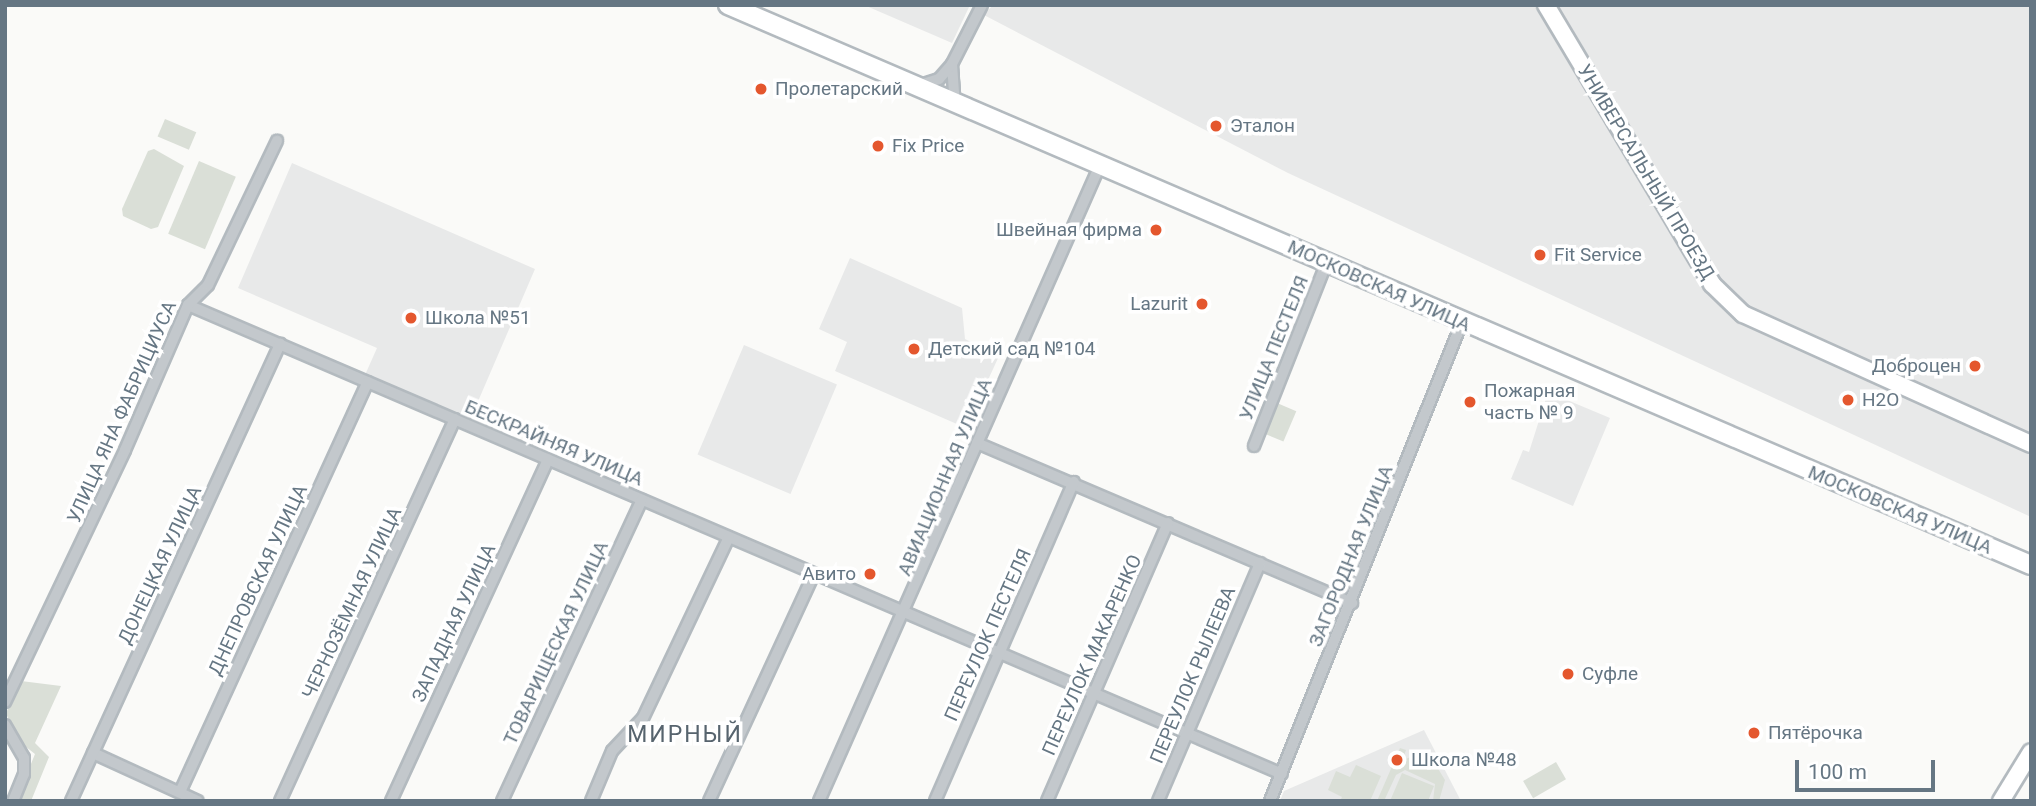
<!DOCTYPE html>
<html>
<head>
<meta charset="utf-8">
<style>
  body { margin:0 }
  #map { position:relative; width:2036px; height:806px; overflow:hidden; background:#fafaf8; font-family:Roboto,sans-serif }
  div>[style] { position:absolute }
  [style*='--x'] { left:calc(var(--x)*1px); top:calc(var(--y)*1px); width:calc(var(--w)*1px); rotate:calc(var(--a)*1deg) }
  .built>* { inset:0; background:#e8e9e9; transform-origin:0 0 }
  .green>* { inset:0; background:#dadfd7; transform-origin:0 0 }
  .roads { filter:drop-shadow(2px 0 #b3babf) drop-shadow(-2px 0 #b3babf) drop-shadow(0 2px #b3babf) drop-shadow(0 -2px #b3babf) }
  .street>* { height:10px; margin:-5px; padding:0 5px; transform-origin:5px; border-radius:5px; background:#c3c8cc }
  .secondary>* { height:16px; margin:-8px; padding:0 8px; transform-origin:8px; border-radius:8px; background:#fff }
  .primary>* { height:18px; margin:-9px; padding:0 9px; transform-origin:9px; border-radius:9px; background:#fff }
  .dots>* { width:19px; height:19px; translate:-50% -50%; box-sizing:border-box; border:4px solid #fff; border-radius:50% }
  span { translate:-50% -50%; white-space:nowrap; text-align:center; line-height:1.15; -webkit-text-stroke:7px #fff; paint-order:stroke }
  .poi-label { font-size:19px; color:#657683 }
  .left { translate:0 -50%; text-align:left }
  .right { translate:-100% -50%; text-align:right }
  .street-label { font-size:19px; color:#657683 }
  .quarter-label { font-size:23px; color:#57646e; letter-spacing:2px }
  .frame { position:absolute; inset:0; border:7px solid #657683; pointer-events:none }
  .scale { position:absolute; left:1795px; top:760px; width:140px; height:32px; box-sizing:border-box; border:4px solid #657683; border-top:0; padding-left:9px; font-size:21px; line-height:24px; white-space:nowrap; color:#657683; -webkit-text-stroke:5px #fff; paint-order:stroke }
</style>
</head>
<body>
<div id="map">
  <div class="built">
    <i style="clip-path:polygon(864px 5px,970px 5px,952px 43px)"></i>
    <i style="clip-path:polygon(993px 5px,1541px 5px,1712px 296px,1738px 321px,2031px 448px,2031px 517px,1288px 173px,984px 15px)"></i>
    <i style="clip-path:polygon(1554px 5px,2031px 5px,2031px 438px,1763px 321px,1714px 281px)"></i>
    <i style="clip-path:polygon(292px 163px,535px 269px,470px 420px,365px 375px,377px 348px,238px 288px)"></i>
    <i style="clip-path:polygon(850px 258px,962px 308px,965px 339px,999px 356px,966px 428px,835px 371px,847px 342px,819px 329px)"></i>
    <i style="left:744px;top:345px;width:101px;height:119px;rotate:23deg"></i>
    <i style="clip-path:polygon(1548px 392px,1610px 418px,1573px 506px,1511px 479px,1523px 450px,1529px 452px)"></i>
    <i style="clip-path:polygon(1424px 730px,1461px 801px,1280px 801px,1284px 791px)"></i>
  </div>
  <div class="green">
    <i style="left:165px;top:119px;width:34px;height:19px;rotate:23deg"></i>
    <i style="clip-path:polygon(154px 149px,184px 166px,158px 227px,151px 229px,123px 216px,122px 209px,148px 151px)"></i>
    <i style="left:199px;top:161px;width:40px;height:79px;rotate:23deg"></i>
    <i style="left:1277px;top:403px;width:21px;height:33px;rotate:23deg"></i>
    <i style="clip-path:polygon(21px 681px,61px 686px,35px 743px,49px 757px,31px 801px,16px 801px,35px 754px,16px 739px,6px 713px)"></i>
    <i style="clip-path:polygon(1400px 748px,1406px 750px,1402px 761px,1412px 756px,1437px 767px,1445px 780px,1439px 801px,1433px 801px,1435px 784px,1405px 770px,1396px 775px,1384px 801px,1377px 801px)"></i>
    <i style="left:1556px;top:762px;width:20px;height:38px;rotate:60deg"></i>
    <i style="clip-path:polygon(1356px 765px,1381px 776px,1370px 801px,1340px 801px,1342px 797px,1328px 790px,1336px 771px,1350px 777px)"></i>
    <i style="clip-path:polygon(1402px 773px,1434px 786px,1428px 801px,1390px 801px)"></i>
  </div>
  <div class="roads">
    <div class="street">
      <i style="--x:952;--y:64;--w:39;--a:86"></i>
      <i style="--x:917;--y:86;--w:23;--a:-18"></i>
      <i style="--x:939;--y:79;--w:20;--a:-49"></i>
      <i style="--x:952;--y:64;--w:66;--a:-63"></i>
      <i style="--x:188;--y:305;--w:1190;--a:23.2"></i>
      <i style="--x:977;--y:443;--w:408;--a:23.1"></i>
      <i style="--x:1254;--y:446;--w:198;--a:-68.4"></i>
      <i style="--x:5;--y:702;--w:279;--a:-64.5"></i>
      <i style="--x:125;--y:450;--w:158;--a:-66.5"></i>
      <i style="--x:188;--y:305;--w:28;--a:-45"></i>
      <i style="--x:208;--y:285;--w:160;--a:-64.4"></i>
      <i style="--x:5;--y:725;--w:38;--a:60"></i>
      <i style="--x:24;--y:758;--w:16;--a:90"></i>
      <i style="--x:24;--y:774;--w:29;--a:112"></i>
      <i style="--x:93;--y:753;--w:115;--a:24.6"></i>
      <i style="--x:180;--y:792;--w:451;--a:-65.4"></i>
      <i style="--x:71;--y:801;--w:503;--a:-65.42"></i>
      <i style="--x:280;--y:801;--w:420;--a:-65.4"></i>
      <i style="--x:391;--y:801;--w:376;--a:-65.3"></i>
      <i style="--x:502;--y:801;--w:332;--a:-65.1"></i>
      <i style="--x:591;--y:801;--w:54;--a:-67.2"></i>
      <i style="--x:612;--y:751;--w:45;--a:-46.8"></i>
      <i style="--x:643;--y:718;--w:200;--a:-64.6"></i>
      <i style="--x:709;--y:801;--w:250;--a:-65.2"></i>
      <i style="--x:819;--y:801;--w:695;--a:-66.16"></i>
      <i style="--x:935;--y:801;--w:348;--a:-66.5"></i>
      <i style="--x:1047;--y:801;--w:303;--a:-66.5"></i>
      <i style="--x:1158;--y:801;--w:259;--a:-66.8"></i>
      <i style="--x:1270;--y:801;--w:516;--a:-68.16"></i>
    </div>
    <div class="secondary">
      <i style="--x:1546;--y:5;--w:325;--a:59.2"></i>
      <i style="--x:1712;--y:284;--w:43;--a:44.1"></i>
      <i style="--x:1743;--y:314;--w:316;--a:24.3"></i>
      <i style="--x:2001;--y:801;--w:57;--a:-58.5"></i>
    </div>
    <div class="primary">
      <i style="--x:728;--y:5;--w:1418;--a:23.26"></i>
    </div>
  </div>
  <div class="dots">
    <i style="left:761px;top:89px;background:#e4572e"></i>
    <i style="left:1216px;top:126px;background:#e4572e"></i>
    <i style="left:878px;top:146px;background:#e4572e"></i>
    <i style="left:1156px;top:230px;background:#e4572e"></i>
    <i style="left:1540px;top:255px;background:#e4572e"></i>
    <i style="left:1202px;top:304px;background:#e4572e"></i>
    <i style="left:411px;top:318px;background:#e4572e"></i>
    <i style="left:914px;top:349px;background:#e4572e"></i>
    <i style="left:1975px;top:366px;background:#e4572e"></i>
    <i style="left:1848px;top:400px;background:#e4572e"></i>
    <i style="left:1470px;top:402px;background:#e4572e"></i>
    <i style="left:870px;top:574px;background:#e4572e"></i>
    <i style="left:1568px;top:674px;background:#e4572e"></i>
    <i style="left:1754px;top:733px;background:#e4572e"></i>
    <i style="left:1397px;top:760px;background:#e4572e"></i>
  </div>
  <div class="poi-label">
    <span class="left" style="left:775px;top:89px">Пролетарский</span>
    <span class="left" style="left:1230px;top:126px">Эталон</span>
    <span class="left" style="left:892px;top:146px">Fix Price</span>
    <span class="right" style="left:1142px;top:230px">Швейная фирма</span>
    <span class="left" style="left:1554px;top:255px">Fit Service</span>
    <span class="right" style="left:1188px;top:304px">Lazurit</span>
    <span class="left" style="left:425px;top:318px">Школа №51</span>
    <span class="left" style="left:928px;top:349px">Детский сад №104</span>
    <span class="right" style="left:1961px;top:366px">Доброцен</span>
    <span class="left" style="left:1484px;top:402px">Пожарная<br>часть № 9</span>
    <span class="left" style="left:1862px;top:400px">Н2О</span>
    <span class="right" style="left:856px;top:574px">Авито</span>
    <span class="left" style="left:1582px;top:674px">Суфле</span>
    <span class="left" style="left:1768px;top:733px">Пятёрочка</span>
    <span class="left" style="left:1411px;top:760px">Школа №48</span>
  </div>
  <div class="street-label">
    <span style="left:1646px;top:172px;rotate:59deg">УНИВЕРСАЛЬНЫЙ ПРОЕЗД</span>
    <span style="left:1379px;top:286px;rotate:24deg">МОСКОВСКАЯ УЛИЦА</span>
    <span style="left:1274px;top:348px;rotate:-68deg">УЛИЦА ПЕСТЕЛЯ</span>
    <span style="left:122px;top:412px;rotate:-66deg">УЛИЦА ЯНА ФАБРИЦИУСА</span>
    <span style="left:554px;top:443px;rotate:23deg">БЕСКРАЙНЯЯ УЛИЦА</span>
    <span style="left:945px;top:477px;rotate:-67deg">АВИАЦИОННАЯ УЛИЦА</span>
    <span style="left:1900px;top:510px;rotate:23deg">МОСКОВСКАЯ УЛИЦА</span>
    <span style="left:1351px;top:556px;rotate:-68deg">ЗАГОРОДНАЯ УЛИЦА</span>
    <span style="left:160px;top:565px;rotate:-65deg">ДОНЕЦКАЯ УЛИЦА</span>
    <span style="left:258px;top:580px;rotate:-65deg">ДНЕПРОВСКАЯ УЛИЦА</span>
    <span style="left:352px;top:603px;rotate:-65deg">ЧЕРНОЗЁМНАЯ УЛИЦА</span>
    <span style="left:454px;top:623px;rotate:-65deg">ЗАПАДНАЯ УЛИЦА</span>
    <span style="left:988px;top:635px;rotate:-66deg">ПЕРЕУЛОК ПЕСТЕЛЯ</span>
    <span style="left:556px;top:643px;rotate:-65deg">ТОВАРИЩЕСКАЯ УЛИЦА</span>
    <span style="left:1092px;top:655px;rotate:-66deg">ПЕРЕУЛОК МАКАРЕНКО</span>
    <span style="left:1193px;top:675px;rotate:-67deg">ПЕРЕУЛОК РЫЛЕЕВА</span>
  </div>
  <div class="quarter-label">
    <span style="left:685px;top:735px">МИРНЫЙ</span>
  </div>
  <div class="frame"></div>
  <div class="scale">100 m</div>
</div>
</body>
</html>
